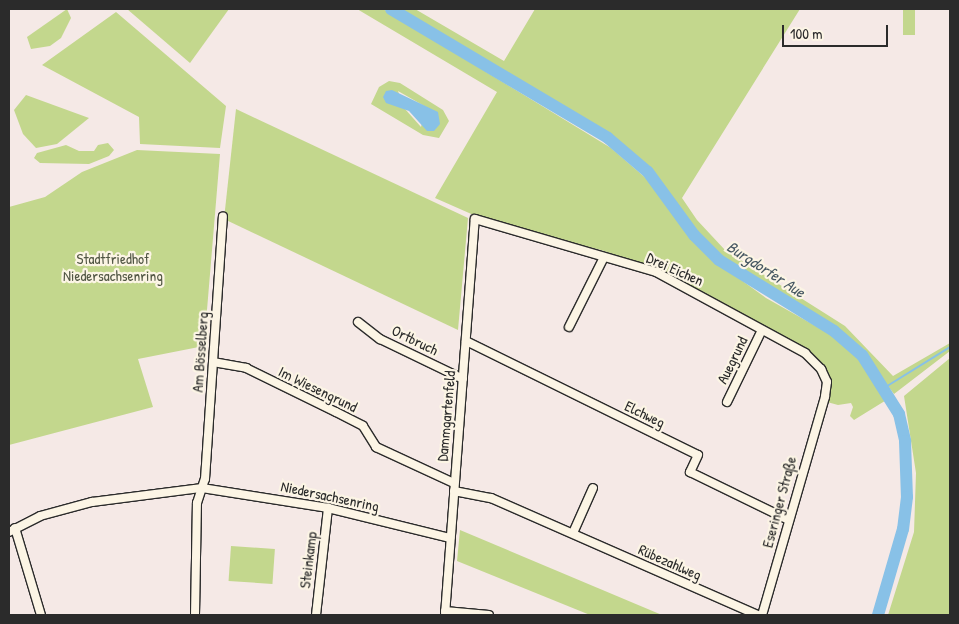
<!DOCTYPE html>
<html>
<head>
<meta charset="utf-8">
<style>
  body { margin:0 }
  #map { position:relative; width:959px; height:624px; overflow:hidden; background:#f5e9e6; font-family:"Patrick Hand",sans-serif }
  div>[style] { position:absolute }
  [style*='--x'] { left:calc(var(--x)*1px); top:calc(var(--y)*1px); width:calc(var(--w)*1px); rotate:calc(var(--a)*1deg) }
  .green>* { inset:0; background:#c3d78d; transform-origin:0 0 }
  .water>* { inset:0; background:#88c1e7 }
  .stream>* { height:2px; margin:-1px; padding:0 1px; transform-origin:1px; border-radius:1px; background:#88c1e7 }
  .river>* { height:12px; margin:-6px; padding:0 6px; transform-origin:6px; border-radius:6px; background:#88c1e7 }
  .roads { filter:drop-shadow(1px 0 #2b2b2b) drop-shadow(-1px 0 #2b2b2b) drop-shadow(0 1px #2b2b2b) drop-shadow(0 -1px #2b2b2b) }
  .street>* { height:8px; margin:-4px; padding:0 4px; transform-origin:4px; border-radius:4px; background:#fcf5e5 }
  span { translate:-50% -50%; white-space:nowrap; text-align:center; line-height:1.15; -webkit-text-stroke:4.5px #fcf5e5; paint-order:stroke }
  .park-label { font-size:15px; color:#515644 }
  .street-label { font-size:15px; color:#2b2b2b }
  .water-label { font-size:16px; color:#475863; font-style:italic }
  .frame { position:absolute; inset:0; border:10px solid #2b2b2b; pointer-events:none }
  .scale { position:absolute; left:782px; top:25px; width:106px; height:22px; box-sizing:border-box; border:2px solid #2b2b2b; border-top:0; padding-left:6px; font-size:15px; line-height:18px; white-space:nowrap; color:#2b2b2b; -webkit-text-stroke:4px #fcf5e5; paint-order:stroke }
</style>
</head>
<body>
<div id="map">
  <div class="green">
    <i style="clip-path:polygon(67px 9px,71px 18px,61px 38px,50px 46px,31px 49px,27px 37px)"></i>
    <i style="clip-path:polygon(127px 9px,229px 9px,190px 63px)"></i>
    <i style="clip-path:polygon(357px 9px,383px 9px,611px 148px,648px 180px,708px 256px,766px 298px,837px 338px,862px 363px,888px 399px,854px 420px,850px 416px,853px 407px,851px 403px,838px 405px,827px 402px,830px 381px,824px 366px,812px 353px,657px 269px,601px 250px,494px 224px,435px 198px,497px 92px)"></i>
    <i style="clip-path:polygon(396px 9px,415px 9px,504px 61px,535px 9px,800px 9px,682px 198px,697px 220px,725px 250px,845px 326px,893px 376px,950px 343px,950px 351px,894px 394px,864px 354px,836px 330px,720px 258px,698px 235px,650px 170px,609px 136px)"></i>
    <i style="left:903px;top:9px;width:12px;height:26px"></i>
    <i style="clip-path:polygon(116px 12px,226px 106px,220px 148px,140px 144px,139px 117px,42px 65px)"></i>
    <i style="clip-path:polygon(evenodd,389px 81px,400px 83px,443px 110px,449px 121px,439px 138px,423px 135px,371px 104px,379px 87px,389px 81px,398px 91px,426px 107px,421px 127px,405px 109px,398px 91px)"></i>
    <i style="clip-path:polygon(26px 95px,89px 118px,57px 144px,36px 148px,23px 134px,14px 110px)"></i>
    <i style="clip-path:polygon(236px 109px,468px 218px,458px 330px,224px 219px)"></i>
    <i style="clip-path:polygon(108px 143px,114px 150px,109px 156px,89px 164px,40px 163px,34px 158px,37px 153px,66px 145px,79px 151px,94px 151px,98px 145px)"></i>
    <i style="clip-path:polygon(137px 150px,220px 154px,204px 346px,138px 359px,153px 407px,9px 445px,9px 207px,45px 197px,82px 172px)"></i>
    <i style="clip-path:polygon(950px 358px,950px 615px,888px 615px,914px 532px,916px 473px,904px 396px)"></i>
    <i style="clip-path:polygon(460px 530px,662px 615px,590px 615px,457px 561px)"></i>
    <i style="left:231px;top:546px;width:44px;height:35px;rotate:4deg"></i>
  </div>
  <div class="water">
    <i style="clip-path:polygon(392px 90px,438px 112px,440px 124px,434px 131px,427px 131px,409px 111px,386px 103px,383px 97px,386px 91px)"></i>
  </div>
  <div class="stream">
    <i style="--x:884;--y:388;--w:78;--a:-31.8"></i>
  </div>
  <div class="river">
    <i style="--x:391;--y:9;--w:252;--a:30.7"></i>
    <i style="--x:608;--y:138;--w:52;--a:40.4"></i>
    <i style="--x:648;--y:172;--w:78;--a:53.9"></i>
    <i style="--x:694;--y:235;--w:35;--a:45"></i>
    <i style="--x:719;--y:260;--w:135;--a:31.7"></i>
    <i style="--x:834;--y:331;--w:37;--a:41"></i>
    <i style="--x:862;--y:355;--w:70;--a:57.9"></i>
    <i style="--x:899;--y:414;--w:28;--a:77"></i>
    <i style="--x:905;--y:441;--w:56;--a:88"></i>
    <i style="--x:907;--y:497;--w:32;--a:97"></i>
    <i style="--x:903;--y:529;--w:90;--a:106.2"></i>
  </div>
  <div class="roads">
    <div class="street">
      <i style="--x:358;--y:322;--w:28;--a:38"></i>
      <i style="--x:380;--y:339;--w:92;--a:25.7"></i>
      <i style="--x:569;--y:327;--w:78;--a:-63.4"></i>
      <i style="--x:466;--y:341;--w:258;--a:26.2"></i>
      <i style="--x:698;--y:455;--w:19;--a:115"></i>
      <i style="--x:690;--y:472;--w:110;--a:25.9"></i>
      <i style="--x:213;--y:362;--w:34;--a:10"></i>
      <i style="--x:246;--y:368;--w:100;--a:26.1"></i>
      <i style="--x:336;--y:412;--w:30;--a:27"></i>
      <i style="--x:363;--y:426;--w:25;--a:58"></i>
      <i style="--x:376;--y:447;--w:86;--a:24.8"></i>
      <i style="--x:727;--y:402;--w:80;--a:-64.1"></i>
      <i style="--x:454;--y:491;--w:38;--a:11"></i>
      <i style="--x:491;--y:498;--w:291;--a:23.7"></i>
      <i style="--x:15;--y:528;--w:91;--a:73.4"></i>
      <i style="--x:9;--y:532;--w:35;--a:-27"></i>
      <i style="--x:40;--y:516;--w:54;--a:-15.1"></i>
      <i style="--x:92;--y:502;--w:111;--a:-7.3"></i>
      <i style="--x:202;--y:488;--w:128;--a:9"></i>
      <i style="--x:328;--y:508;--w:126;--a:13.8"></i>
      <i style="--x:573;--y:533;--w:49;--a:-66"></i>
      <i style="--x:445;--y:611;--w:44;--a:5.2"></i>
      <i style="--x:195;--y:615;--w:112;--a:-89"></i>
      <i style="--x:197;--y:503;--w:25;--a:-72"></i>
      <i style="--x:205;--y:479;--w:263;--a:-86.1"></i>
      <i style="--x:316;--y:615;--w:108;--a:-83.6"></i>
      <i style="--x:445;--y:615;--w:397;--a:-85.7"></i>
      <i style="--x:475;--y:219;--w:189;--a:16.3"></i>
      <i style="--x:656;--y:272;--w:170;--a:28.5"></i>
      <i style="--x:805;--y:353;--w:23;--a:45"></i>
      <i style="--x:821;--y:369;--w:14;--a:65"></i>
      <i style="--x:827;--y:382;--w:15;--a:98"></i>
      <i style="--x:825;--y:397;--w:227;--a:106.1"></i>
    </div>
  </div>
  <div class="park-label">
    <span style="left:113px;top:267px">Stadtfriedhof<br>Niedersachsenring</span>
  </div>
  <div class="street-label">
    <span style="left:675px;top:269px;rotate:24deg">Drei Eichen</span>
    <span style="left:415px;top:340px;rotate:26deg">Ortbruch</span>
    <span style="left:200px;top:352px;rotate:-86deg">Am Bösselberg</span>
    <span style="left:732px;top:360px;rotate:-64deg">Auegrund</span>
    <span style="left:318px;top:389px;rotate:26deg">Im Wiesengrund</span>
    <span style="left:645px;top:414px;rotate:26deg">Elchweg</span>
    <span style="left:446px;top:416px;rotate:-85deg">Dammgartenfeld</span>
    <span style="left:330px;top:496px;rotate:12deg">Niedersachsenring</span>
    <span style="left:779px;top:502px;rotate:-75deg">Eseringer Straße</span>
    <span style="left:308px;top:560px;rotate:-83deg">Steinkamp</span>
    <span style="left:670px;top:562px;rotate:24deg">Rübezahlweg</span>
  </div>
  <div class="water-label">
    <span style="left:766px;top:269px;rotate:33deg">Burgdorfer Aue</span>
  </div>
  <div class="frame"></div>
  <div class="scale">100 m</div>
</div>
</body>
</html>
